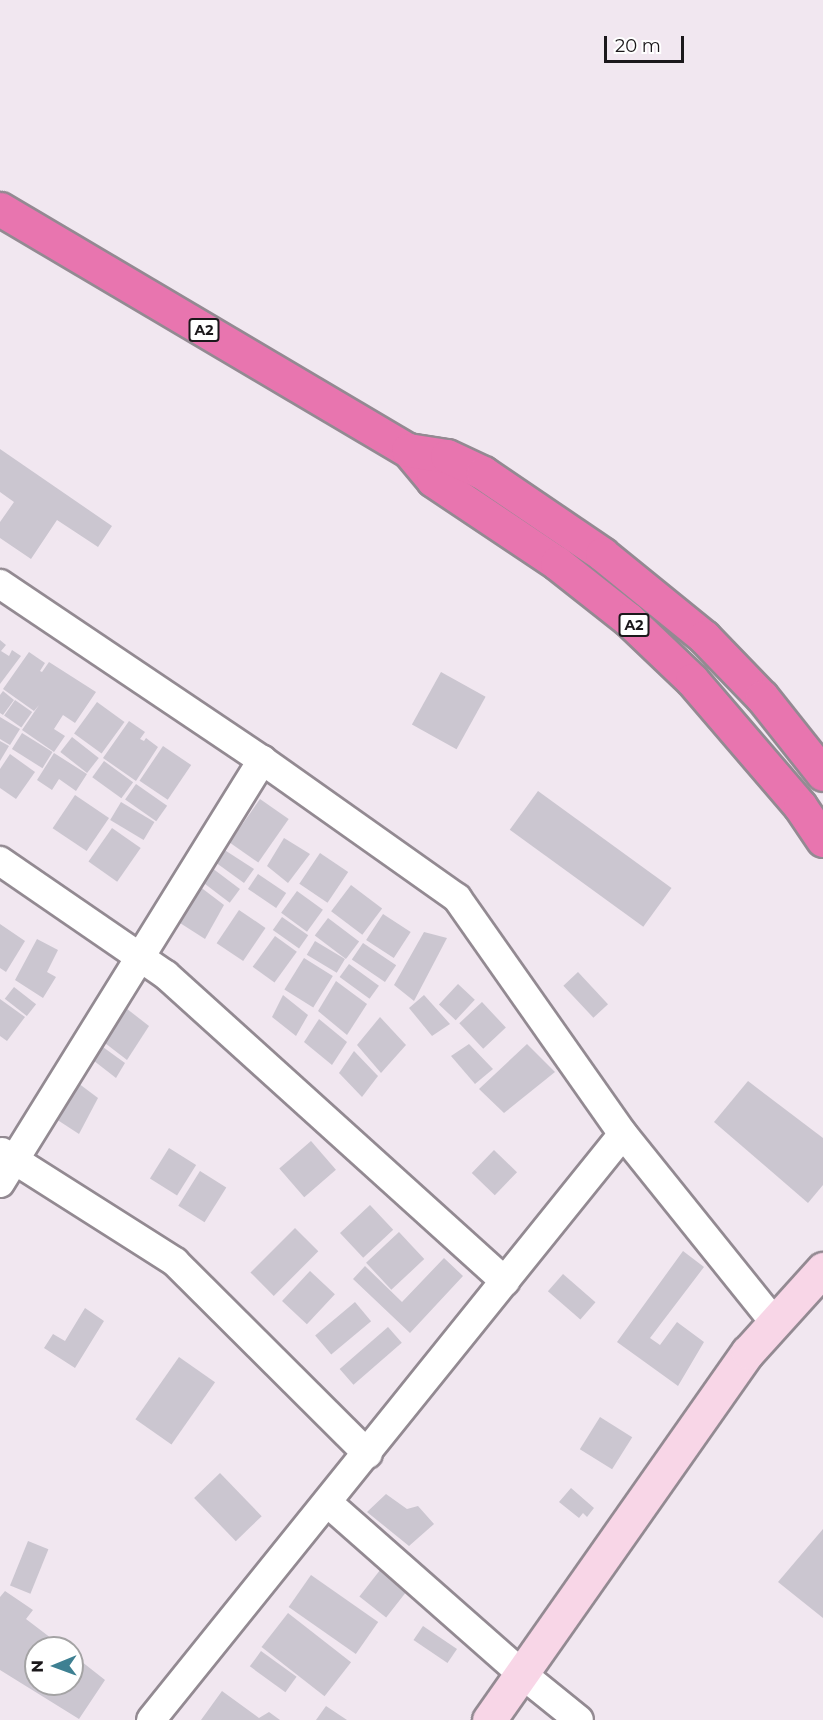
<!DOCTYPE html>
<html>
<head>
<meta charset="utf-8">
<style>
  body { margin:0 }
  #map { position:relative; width:823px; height:1720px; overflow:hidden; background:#f1e7f0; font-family:Montserrat,sans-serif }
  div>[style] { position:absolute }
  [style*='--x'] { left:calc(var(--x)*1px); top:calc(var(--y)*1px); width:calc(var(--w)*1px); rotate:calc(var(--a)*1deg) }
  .building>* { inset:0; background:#cbc6d0; transform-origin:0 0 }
  .roads { filter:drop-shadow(2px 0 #938a92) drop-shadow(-2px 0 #938a92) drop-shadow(0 2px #938a92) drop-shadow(0 -2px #938a92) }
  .street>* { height:28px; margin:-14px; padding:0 14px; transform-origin:14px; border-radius:14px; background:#fff }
  .secondary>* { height:33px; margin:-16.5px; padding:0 16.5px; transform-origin:16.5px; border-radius:16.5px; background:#f8d6e7 }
  .highway>* { height:33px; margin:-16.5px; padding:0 16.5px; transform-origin:16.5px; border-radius:16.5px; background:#e875af }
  span { translate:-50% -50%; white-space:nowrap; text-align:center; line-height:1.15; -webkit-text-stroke:5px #fff; paint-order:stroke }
  .shield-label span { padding:2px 4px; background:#fff; border:2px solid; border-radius:4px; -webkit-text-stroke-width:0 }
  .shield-label { font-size:14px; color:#1b181b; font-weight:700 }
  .north { position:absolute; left:24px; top:1636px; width:60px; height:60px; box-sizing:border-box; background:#fff; border:2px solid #a4a3a4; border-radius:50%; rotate:269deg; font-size:16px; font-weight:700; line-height:24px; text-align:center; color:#1b181b }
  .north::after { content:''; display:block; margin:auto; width:21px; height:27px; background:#3e8092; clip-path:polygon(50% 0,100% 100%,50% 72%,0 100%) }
  .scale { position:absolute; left:604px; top:36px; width:80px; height:27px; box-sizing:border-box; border:3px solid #1b181b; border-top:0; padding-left:8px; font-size:18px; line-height:21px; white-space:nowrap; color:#1b181b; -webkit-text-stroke:4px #fff; paint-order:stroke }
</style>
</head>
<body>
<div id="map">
  <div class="building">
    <i style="clip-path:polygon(0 449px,112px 526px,98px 547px,57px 520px,31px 559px,0 538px,0 522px,14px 502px,0 492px)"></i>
    <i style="clip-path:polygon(0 640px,6px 645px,1px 651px,9px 656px,12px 650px,21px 656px,0 684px)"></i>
    <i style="clip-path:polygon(29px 652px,45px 663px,40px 671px,42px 672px,49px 662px,96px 692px,75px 723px,63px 715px,54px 729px,65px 736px,54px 752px,22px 730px,39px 705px,34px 711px,3px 689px)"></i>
    <i style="left:441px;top:672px;width:51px;height:60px;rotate:29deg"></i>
    <i style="clip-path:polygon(3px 691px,14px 700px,3px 715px,0 713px,0 695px)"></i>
    <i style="left:15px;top:700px;width:21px;height:19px;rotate:35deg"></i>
    <i style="left:97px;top:702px;width:34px;height:39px;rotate:36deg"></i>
    <i style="clip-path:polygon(0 717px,20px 729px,10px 745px,0 739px)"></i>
    <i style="clip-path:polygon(129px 721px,145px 732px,140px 739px,144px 741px,146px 738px,158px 747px,136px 781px,103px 758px)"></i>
    <i style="left:22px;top:733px;width:36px;height:19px;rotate:32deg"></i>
    <i style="left:72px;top:737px;width:34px;height:19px;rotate:38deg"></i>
    <i style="clip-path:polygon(0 741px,9px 746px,0 761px)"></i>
    <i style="left:163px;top:746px;width:34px;height:42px;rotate:34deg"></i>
    <i style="clip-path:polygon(54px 753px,87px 774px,76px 791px,59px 779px,52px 790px,37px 780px)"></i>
    <i style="clip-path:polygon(10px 754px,35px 772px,16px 799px,0 788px,0 769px)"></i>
    <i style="left:104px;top:761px;width:36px;height:20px;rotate:36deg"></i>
    <i style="left:136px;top:784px;width:38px;height:19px;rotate:35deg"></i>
    <i style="left:538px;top:791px;width:165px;height:48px;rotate:36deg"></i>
    <i style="left:75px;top:795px;width:41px;height:40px;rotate:34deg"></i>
    <i style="left:260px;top:799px;width:35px;height:53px;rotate:35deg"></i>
    <i style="left:121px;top:802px;width:39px;height:21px;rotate:31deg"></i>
    <i style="left:112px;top:828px;width:35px;height:41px;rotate:35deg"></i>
    <i style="clip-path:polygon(284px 838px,310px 854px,288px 883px,267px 866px)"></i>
    <i style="clip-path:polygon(223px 849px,254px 869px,244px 883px,215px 862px)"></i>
    <i style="left:320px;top:853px;width:34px;height:37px;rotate:34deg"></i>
    <i style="left:212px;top:868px;width:35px;height:17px;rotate:37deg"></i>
    <i style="left:258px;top:874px;width:34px;height:18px;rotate:34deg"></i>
    <i style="left:351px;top:885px;width:39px;height:33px;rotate:37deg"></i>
    <i style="clip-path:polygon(199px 886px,224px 905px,205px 939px,180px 923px)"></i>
    <i style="left:297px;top:891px;width:32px;height:27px;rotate:36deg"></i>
    <i style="left:239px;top:910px;width:32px;height:40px;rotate:34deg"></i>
    <i style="left:383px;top:914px;width:33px;height:31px;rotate:33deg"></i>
    <i style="left:282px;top:917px;width:32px;height:16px;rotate:35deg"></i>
    <i style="left:328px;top:918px;width:39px;height:22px;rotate:37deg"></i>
    <i style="clip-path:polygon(0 924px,25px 941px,6px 972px,0 968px)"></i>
    <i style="clip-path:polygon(424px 932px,447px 938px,414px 1001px,394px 985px)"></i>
    <i style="left:275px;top:936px;width:27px;height:38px;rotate:36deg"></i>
    <i style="clip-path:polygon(37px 939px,58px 950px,47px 972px,56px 977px,43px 998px,15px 980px)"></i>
    <i style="left:315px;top:941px;width:35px;height:16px;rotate:31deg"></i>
    <i style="left:363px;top:943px;width:40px;height:20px;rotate:34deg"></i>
    <i style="left:304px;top:958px;width:34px;height:37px;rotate:32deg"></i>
    <i style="left:349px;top:964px;width:37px;height:16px;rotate:36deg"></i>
    <i style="left:578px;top:972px;width:44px;height:20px;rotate:47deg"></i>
    <i style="clip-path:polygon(336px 981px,367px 1004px,347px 1035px,318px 1011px)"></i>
    <i style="left:458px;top:984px;width:23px;height:28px;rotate:43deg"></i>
    <i style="left:14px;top:987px;width:28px;height:15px;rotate:38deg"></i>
    <i style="clip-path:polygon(283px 995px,308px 1015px,296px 1036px,272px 1017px)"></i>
    <i style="clip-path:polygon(424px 995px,450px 1024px,432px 1036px,409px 1008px)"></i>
    <i style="clip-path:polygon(0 999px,25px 1017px,7px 1041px,0 1036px)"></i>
    <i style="left:482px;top:1002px;width:35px;height:31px;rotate:47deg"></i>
    <i style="clip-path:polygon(122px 1005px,149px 1026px,127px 1060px,101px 1040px)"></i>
    <i style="clip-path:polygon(380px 1017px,406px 1045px,381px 1073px,357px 1045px)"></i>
    <i style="clip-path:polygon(319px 1019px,347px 1042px,332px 1065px,304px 1042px)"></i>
    <i style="clip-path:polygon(96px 1042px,125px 1063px,116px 1078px,89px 1057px)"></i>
    <i style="clip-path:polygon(469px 1044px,493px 1069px,475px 1084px,451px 1056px)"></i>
    <i style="clip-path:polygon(527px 1044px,555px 1072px,504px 1113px,479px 1089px)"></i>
    <i style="clip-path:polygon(354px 1051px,378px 1076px,362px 1097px,339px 1073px)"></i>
    <i style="clip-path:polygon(74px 1080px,98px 1098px,79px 1134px,56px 1119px)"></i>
    <i style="clip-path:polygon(748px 1081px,823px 1138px,823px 1185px,808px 1203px,714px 1122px)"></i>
    <i style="left:311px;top:1141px;width:38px;height:42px;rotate:49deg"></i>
    <i style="left:169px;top:1148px;width:32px;height:36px;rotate:32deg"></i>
    <i style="left:494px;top:1150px;width:32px;height:32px;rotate:44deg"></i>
    <i style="left:200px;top:1171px;width:31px;height:41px;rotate:32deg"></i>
    <i style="left:370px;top:1205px;width:34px;height:41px;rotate:47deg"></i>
    <i style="left:295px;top:1228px;width:33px;height:63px;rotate:45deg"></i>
    <i style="left:399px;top:1232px;width:37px;height:45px;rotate:47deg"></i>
    <i style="clip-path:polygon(683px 1251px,704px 1267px,650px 1338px,660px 1345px,677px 1322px,704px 1342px,678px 1386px,617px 1342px)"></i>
    <i style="clip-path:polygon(444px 1258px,463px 1276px,410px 1333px,353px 1279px,365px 1266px,402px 1302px)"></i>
    <i style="left:310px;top:1271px;width:34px;height:41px;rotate:43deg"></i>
    <i style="left:563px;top:1274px;width:43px;height:23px;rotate:41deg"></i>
    <i style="left:355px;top:1302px;width:25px;height:52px;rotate:50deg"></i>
    <i style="clip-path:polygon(85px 1308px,104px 1321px,75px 1368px,44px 1348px,53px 1334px,65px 1341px)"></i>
    <i style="left:388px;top:1327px;width:21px;height:64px;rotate:49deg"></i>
    <i style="left:179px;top:1357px;width:44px;height:76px;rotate:35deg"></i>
    <i style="left:600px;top:1417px;width:38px;height:38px;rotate:32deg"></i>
    <i style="left:220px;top:1473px;width:60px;height:36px;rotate:46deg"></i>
    <i style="clip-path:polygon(571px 1488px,594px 1508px,587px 1517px,583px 1513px,579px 1518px,559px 1502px)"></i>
    <i style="clip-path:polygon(386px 1494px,407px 1509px,418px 1506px,434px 1524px,409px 1546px,367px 1512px)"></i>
    <i style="clip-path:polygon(823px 1529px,823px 1618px,778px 1582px)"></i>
    <i style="left:28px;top:1541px;width:22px;height:48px;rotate:22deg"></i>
    <i style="left:384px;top:1565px;width:34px;height:40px;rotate:38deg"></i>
    <i style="left:311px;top:1575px;width:82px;height:39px;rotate:35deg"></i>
    <i style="clip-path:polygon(5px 1591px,33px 1610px,26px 1619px,64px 1648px,36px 1648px,36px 1684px,72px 1684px,72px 1654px,105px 1680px,79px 1719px,0 1670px,0 1597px)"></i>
    <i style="left:288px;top:1613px;width:80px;height:43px;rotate:38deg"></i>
    <i style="left:423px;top:1626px;width:41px;height:17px;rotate:34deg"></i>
    <i style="left:261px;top:1651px;width:44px;height:19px;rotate:36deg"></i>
    <i style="clip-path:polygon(222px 1691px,259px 1718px,269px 1712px,280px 1720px,201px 1720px)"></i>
    <i style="clip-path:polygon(326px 1706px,347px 1720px,316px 1720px)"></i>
  </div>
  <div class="roads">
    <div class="street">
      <i style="--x:0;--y:584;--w:316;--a:33.9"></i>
      <i style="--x:0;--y:861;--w:201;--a:34.5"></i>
      <i style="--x:166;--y:975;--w:457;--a:42.1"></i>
      <i style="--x:2;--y:1152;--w:205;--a:32.4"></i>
      <i style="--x:175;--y:1262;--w:272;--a:44.9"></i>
      <i style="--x:0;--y:1183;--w:498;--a:-58.2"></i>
      <i style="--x:262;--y:760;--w:239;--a:35.3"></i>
      <i style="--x:457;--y:898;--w:289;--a:54.9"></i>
      <i style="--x:328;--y:1503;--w:259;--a:41.4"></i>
      <i style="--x:522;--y:1674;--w:73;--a:38.9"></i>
      <i style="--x:151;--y:1720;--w:752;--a:-51.15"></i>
      <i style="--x:623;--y:1134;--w:241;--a:51.2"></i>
    </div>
    <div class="secondary">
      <i style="--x:489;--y:1720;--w:450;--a:-54.9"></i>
      <i style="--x:748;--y:1352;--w:112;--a:-47.9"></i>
    </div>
    <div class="highway">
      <i style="--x:0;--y:209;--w:474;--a:30.6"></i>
      <i style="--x:408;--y:450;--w:39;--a:50"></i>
      <i style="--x:433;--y:480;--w:149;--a:33.8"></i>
      <i style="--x:557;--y:563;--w:90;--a:38.3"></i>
      <i style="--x:628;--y:619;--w:88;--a:43.6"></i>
      <i style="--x:692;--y:680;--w:166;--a:49.4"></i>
      <i style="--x:800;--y:806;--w:41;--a:55.9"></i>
      <i style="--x:408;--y:450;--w:39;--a:9"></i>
      <i style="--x:447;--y:456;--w:40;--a:25"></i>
      <i style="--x:483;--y:473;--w:144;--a:34.2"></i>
      <i style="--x:602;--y:554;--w:132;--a:39.1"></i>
      <i style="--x:704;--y:637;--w:83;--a:46"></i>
      <i style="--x:762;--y:697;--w:98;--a:51.6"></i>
    </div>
  </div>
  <div class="shield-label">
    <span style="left:204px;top:330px">A2</span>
    <span style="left:634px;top:625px">A2</span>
  </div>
  <div class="north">N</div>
  <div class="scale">20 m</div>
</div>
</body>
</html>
